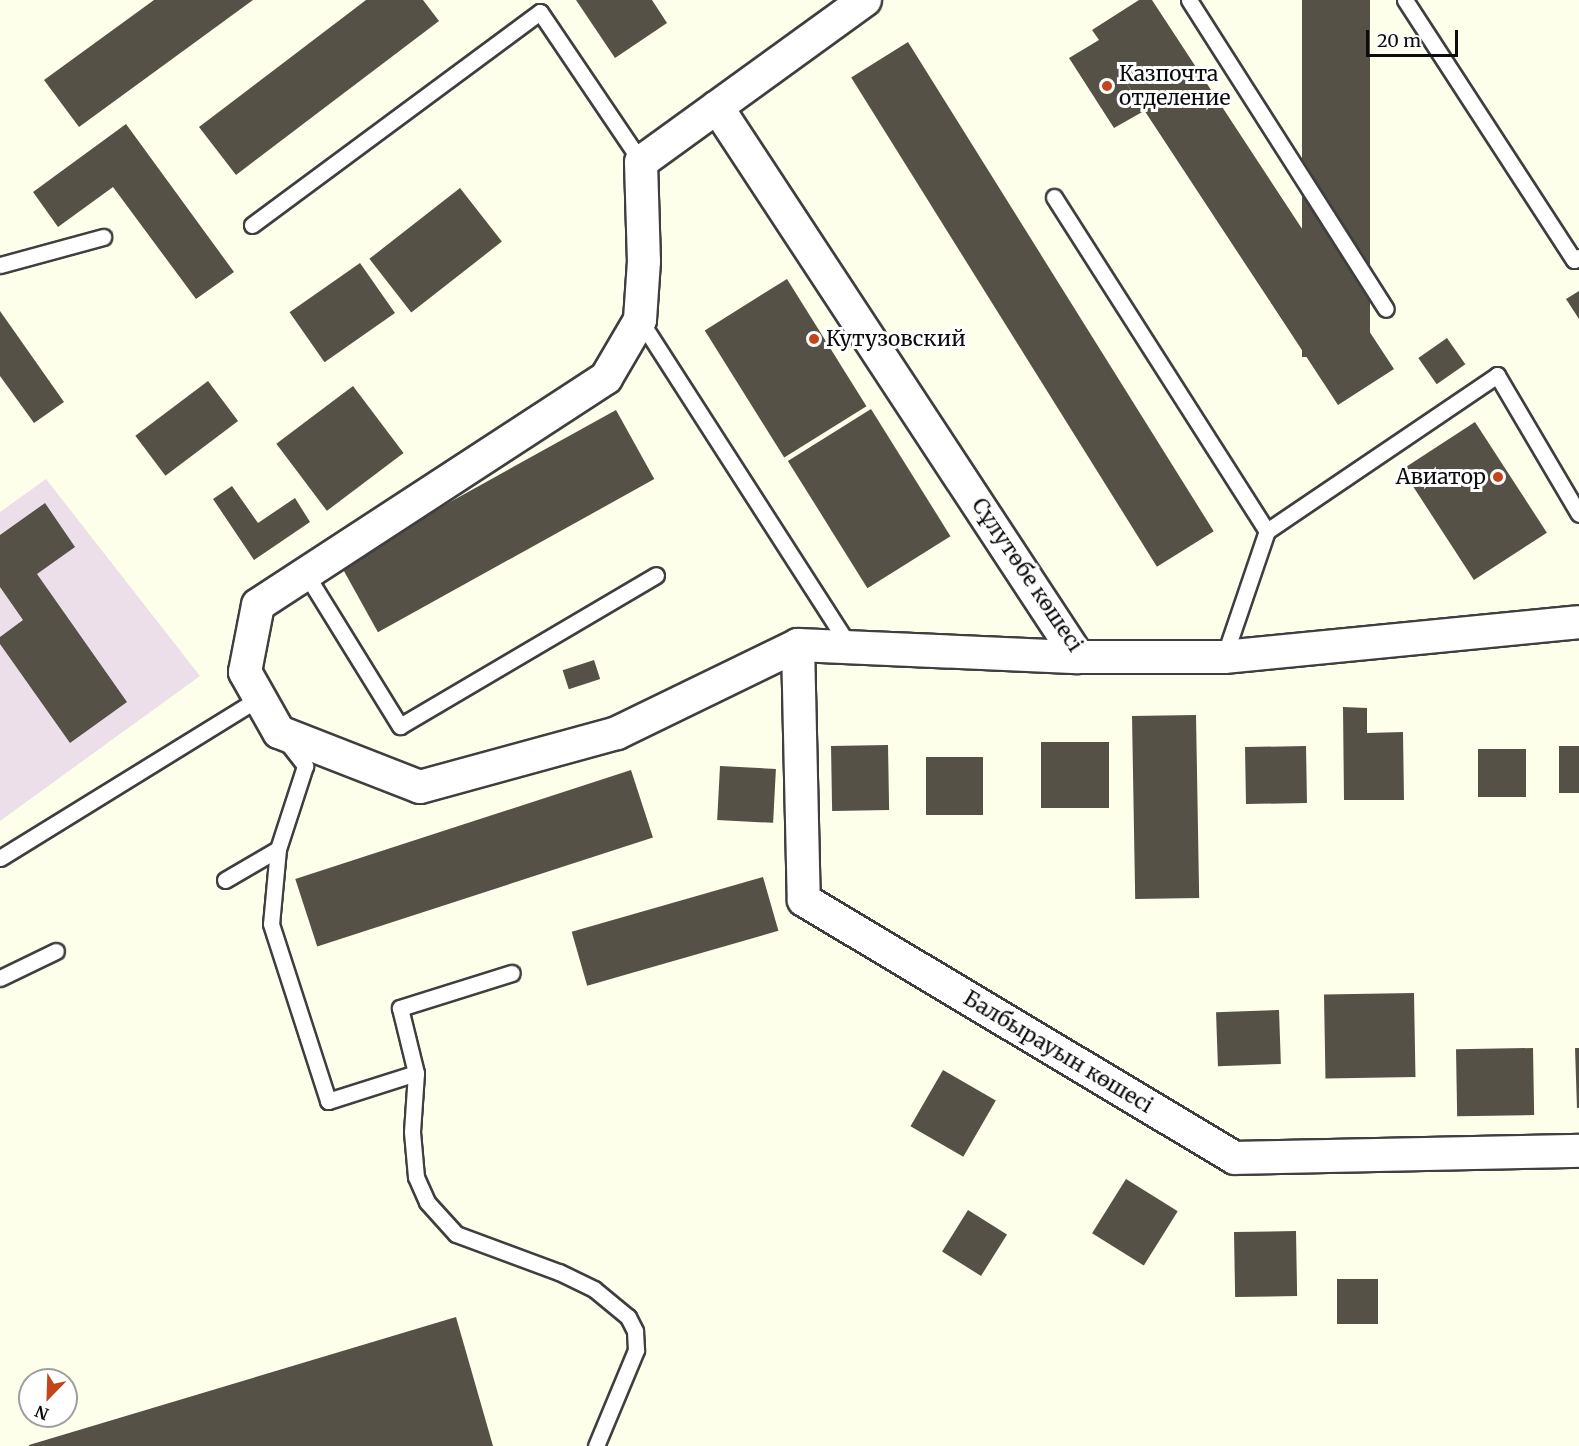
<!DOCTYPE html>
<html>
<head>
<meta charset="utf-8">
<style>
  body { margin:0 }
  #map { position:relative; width:1579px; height:1446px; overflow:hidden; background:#fdffea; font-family:Merriweather,serif }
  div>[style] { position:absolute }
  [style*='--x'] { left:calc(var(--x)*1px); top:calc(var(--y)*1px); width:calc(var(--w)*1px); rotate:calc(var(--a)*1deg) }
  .industrial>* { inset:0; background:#ecdfe9 }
  .building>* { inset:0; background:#555147; transform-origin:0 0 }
  .roads { filter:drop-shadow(2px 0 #3f3f3f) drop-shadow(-2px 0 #3f3f3f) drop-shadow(0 2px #3f3f3f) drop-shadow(0 -2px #3f3f3f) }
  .lane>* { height:15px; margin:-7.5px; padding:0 7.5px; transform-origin:7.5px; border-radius:7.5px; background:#fff }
  .street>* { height:32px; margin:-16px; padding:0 16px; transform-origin:16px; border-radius:16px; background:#fff }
  .dots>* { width:16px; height:16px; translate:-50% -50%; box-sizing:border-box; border:3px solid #fff; border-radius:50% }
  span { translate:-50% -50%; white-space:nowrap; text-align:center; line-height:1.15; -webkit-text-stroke:6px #fff; paint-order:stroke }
  .poi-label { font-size:21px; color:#0c0c0c }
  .left { translate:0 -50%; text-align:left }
  .right { translate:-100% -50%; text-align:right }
  .street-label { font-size:21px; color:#0c0c0c }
  .north { position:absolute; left:18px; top:1368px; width:60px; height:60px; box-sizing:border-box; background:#fff; border:2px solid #9e9e9e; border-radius:50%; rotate:203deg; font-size:16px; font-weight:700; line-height:24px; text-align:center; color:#0c0c0c }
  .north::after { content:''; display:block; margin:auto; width:21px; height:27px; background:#c4451b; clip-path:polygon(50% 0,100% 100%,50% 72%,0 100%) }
  .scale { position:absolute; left:1366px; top:30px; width:92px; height:27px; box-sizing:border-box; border:3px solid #0c0c0c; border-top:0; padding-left:8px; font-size:18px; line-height:21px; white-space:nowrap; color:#0c0c0c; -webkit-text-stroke:4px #fff; paint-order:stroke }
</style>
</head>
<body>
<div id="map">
  <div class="industrial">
    <i style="clip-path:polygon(46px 479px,200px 676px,0 821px,0 512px)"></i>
  </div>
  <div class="building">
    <i style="clip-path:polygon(154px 0,253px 0,79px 127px,44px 80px)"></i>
    <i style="clip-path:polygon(366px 0,423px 0,439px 21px,236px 175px,199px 127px)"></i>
    <i style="clip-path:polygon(576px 0,652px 0,667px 23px,615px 58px)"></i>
    <i style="clip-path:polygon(1139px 0,1152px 0,1394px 369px,1338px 405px,1123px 78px,1144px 111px,1114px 128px,1069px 58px,1099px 40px,1092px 30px)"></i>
    <i style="left:1302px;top:0;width:68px;height:357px"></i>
    <i style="left:908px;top:42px;width:577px;height:67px;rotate:58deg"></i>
    <i style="clip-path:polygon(126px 124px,234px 272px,196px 299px,113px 187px,58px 227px,33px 192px)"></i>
    <i style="left:460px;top:188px;width:68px;height:115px;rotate:52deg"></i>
    <i style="left:360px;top:263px;width:61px;height:86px;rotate:55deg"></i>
    <i style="left:787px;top:279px;width:150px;height:97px;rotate:58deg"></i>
    <i style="clip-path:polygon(1579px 291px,1579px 319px,1566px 299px)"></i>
    <i style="clip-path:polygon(0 311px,64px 402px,34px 423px,0 376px)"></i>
    <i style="left:1447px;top:338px;width:32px;height:35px;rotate:55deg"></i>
    <i style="left:208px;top:381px;width:50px;height:91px;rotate:53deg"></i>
    <i style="left:353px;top:386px;width:84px;height:96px;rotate:53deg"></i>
    <i style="left:871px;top:409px;width:150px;height:98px;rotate:58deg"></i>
    <i style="left:616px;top:410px;width:79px;height:316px;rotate:61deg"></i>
    <i style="left:1475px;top:422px;width:132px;height:87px;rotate:57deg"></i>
    <i style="clip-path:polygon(232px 486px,258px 523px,295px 498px,310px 522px,254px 560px,213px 499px)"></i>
    <i style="clip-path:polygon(45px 503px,75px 547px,37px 574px,127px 702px,70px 743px,0 644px,0 637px,23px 620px,0 587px,0 535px)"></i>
    <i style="left:594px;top:660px;width:20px;height:33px;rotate:72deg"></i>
    <i style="clip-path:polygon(1343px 707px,1367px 708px,1367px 733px,1403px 732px,1404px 800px,1344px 800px)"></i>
    <i style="left:1196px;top:715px;width:183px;height:64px;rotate:89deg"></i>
    <i style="left:1041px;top:742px;width:68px;height:66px"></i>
    <i style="left:888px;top:745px;width:65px;height:57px;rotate:89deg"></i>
    <i style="left:1306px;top:746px;width:57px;height:61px;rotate:89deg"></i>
    <i style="left:1559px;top:746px;width:20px;height:47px"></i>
    <i style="left:1478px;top:749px;width:48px;height:48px"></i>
    <i style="left:926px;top:757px;width:57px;height:58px"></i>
    <i style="left:720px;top:766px;width:56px;height:54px;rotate:3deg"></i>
    <i style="left:631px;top:770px;width:71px;height:353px;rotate:72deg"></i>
    <i style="left:763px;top:877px;width:56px;height:199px;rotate:74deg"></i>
    <i style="left:1414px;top:993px;width:84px;height:90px;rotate:89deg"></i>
    <i style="left:1279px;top:1010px;width:54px;height:63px;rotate:88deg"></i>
    <i style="left:1533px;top:1048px;width:67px;height:77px;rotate:89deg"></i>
    <i style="clip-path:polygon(1575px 1048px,1579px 1048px,1579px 1108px,1577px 1108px)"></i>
    <i style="left:943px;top:1070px;width:61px;height:65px;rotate:30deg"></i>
    <i style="left:1126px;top:1179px;width:61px;height:64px;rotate:32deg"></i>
    <i style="left:968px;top:1210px;width:46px;height:49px;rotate:32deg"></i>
    <i style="left:1296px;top:1231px;width:65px;height:62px;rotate:89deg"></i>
    <i style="left:1337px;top:1279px;width:41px;height:45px"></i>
    <i style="clip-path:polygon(456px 1317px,493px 1446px,29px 1446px,29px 1445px)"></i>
  </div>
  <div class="roads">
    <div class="lane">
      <i style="--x:1189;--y:0;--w:366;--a:57.5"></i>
      <i style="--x:1405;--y:0;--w:310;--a:57"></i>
      <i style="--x:1574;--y:260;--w:6;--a:-31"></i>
      <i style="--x:1054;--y:197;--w:396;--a:57.5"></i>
      <i style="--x:252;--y:225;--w:358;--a:-36.5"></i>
      <i style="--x:540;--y:12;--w:181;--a:56"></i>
      <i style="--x:0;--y:265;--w:107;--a:-15.2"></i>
      <i style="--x:640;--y:320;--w:389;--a:57.3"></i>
      <i style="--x:306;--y:574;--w:179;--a:58.3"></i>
      <i style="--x:400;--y:726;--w:297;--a:-30.5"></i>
      <i style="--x:1224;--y:657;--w:133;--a:-71.2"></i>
      <i style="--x:1267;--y:531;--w:278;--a:-34.1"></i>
      <i style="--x:1497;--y:375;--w:161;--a:59.5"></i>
      <i style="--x:285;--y:740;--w:33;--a:52"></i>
      <i style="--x:305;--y:766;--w:87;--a:108"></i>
      <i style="--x:278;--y:849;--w:75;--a:95.3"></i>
      <i style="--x:271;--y:924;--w:186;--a:72.1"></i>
      <i style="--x:328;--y:1101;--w:92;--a:-17.7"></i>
      <i style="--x:416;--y:1073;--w:67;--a:-103.8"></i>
      <i style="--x:400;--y:1008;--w:117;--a:-17.4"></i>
      <i style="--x:0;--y:858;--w:304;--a:-31.7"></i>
      <i style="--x:225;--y:880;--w:61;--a:-30.3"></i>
      <i style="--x:0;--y:978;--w:62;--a:-25.7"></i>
      <i style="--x:416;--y:1073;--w:59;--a:93.9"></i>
      <i style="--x:412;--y:1132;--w:45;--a:84.9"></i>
      <i style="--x:416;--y:1177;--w:27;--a:66"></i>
      <i style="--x:427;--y:1202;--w:43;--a:47.8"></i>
      <i style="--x:456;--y:1234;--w:110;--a:20.3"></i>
      <i style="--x:559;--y:1272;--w:39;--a:26"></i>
      <i style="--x:594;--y:1289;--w:44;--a:39.5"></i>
      <i style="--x:628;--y:1317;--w:16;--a:63"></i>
      <i style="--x:635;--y:1331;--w:19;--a:87"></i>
      <i style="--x:636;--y:1350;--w:104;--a:112.6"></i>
    </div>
    <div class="street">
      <i style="--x:865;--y:0;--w:276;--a:144.1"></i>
      <i style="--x:641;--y:162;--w:99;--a:88.3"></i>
      <i style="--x:644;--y:261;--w:59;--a:93.9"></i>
      <i style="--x:640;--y:320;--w:67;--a:120.4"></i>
      <i style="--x:606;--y:378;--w:415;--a:146.9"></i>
      <i style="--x:258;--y:605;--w:68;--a:101"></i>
      <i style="--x:245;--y:672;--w:69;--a:60.5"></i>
      <i style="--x:279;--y:732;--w:151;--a:21.3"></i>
      <i style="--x:420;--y:787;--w:204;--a:-15.3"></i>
      <i style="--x:617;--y:733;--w:201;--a:-25.9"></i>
      <i style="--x:798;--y:645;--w:280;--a:2.5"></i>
      <i style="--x:717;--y:107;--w:658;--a:56.72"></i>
      <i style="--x:1078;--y:657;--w:146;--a:0"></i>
      <i style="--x:1224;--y:657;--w:357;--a:-5.6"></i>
      <i style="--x:798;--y:645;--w:255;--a:88.7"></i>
      <i style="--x:804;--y:900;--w:502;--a:30.91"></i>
      <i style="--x:1235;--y:1158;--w:344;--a:-1.2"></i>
    </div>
  </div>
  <div class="dots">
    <i style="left:1107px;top:86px;background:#c4451b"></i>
    <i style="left:814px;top:339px;background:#c4451b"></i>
    <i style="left:1498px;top:477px;background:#c4451b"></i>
  </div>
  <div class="poi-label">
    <span class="left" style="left:1119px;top:86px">Казпочта<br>отделение</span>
    <span class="left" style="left:826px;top:339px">Кутузовский</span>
    <span class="right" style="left:1486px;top:477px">Авиатор</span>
  </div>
  <div class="street-label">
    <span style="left:1027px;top:575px;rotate:56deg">Сұлутөбе көшесі</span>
    <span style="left:1058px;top:1052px;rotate:31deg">Балбырауын көшесі</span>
  </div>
  <div class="north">N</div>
  <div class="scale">20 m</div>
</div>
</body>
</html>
